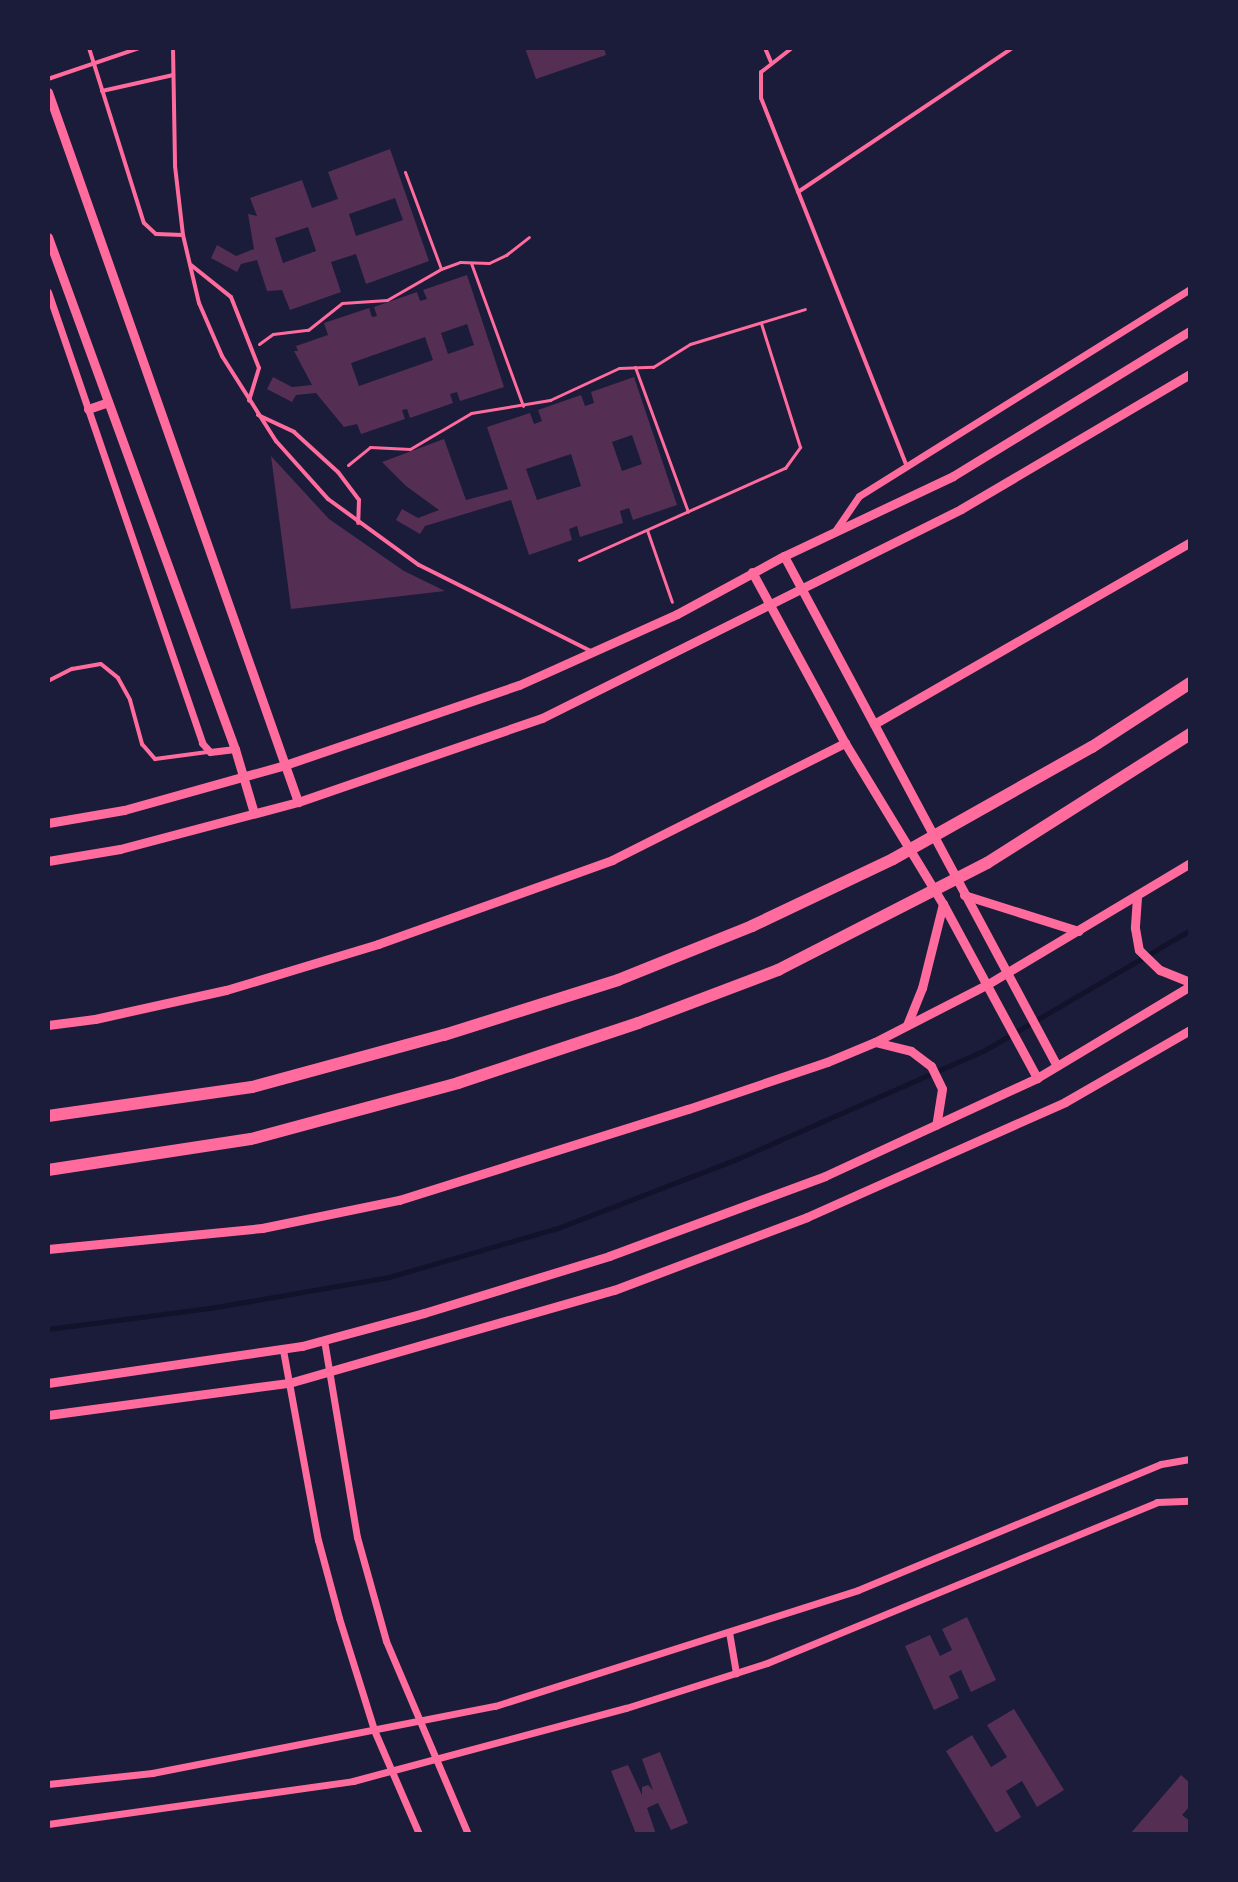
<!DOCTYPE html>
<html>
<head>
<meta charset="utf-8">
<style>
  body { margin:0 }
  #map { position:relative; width:1238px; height:1882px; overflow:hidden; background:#1b1b3a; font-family:"Golos Text",sans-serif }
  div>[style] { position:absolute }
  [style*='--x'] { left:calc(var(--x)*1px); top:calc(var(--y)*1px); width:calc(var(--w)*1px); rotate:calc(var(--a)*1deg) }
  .stream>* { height:5px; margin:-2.5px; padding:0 2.5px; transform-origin:2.5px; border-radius:2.5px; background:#12122b }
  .building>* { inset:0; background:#542f53 }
  .path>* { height:3px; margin:-1.5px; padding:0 1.5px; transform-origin:1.5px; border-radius:1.5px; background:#ff6b9d }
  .service>* { height:4px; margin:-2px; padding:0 2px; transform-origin:2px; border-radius:2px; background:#ff6b9d }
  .minor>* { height:7px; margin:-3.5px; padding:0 3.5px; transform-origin:3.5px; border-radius:3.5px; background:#ff6b9d }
  .tertiary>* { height:9px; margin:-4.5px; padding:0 4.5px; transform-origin:4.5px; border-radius:4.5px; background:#ff6b9d }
  .trunk>* { height:12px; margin:-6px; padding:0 6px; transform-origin:6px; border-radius:6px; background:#ff6b9d }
  span { translate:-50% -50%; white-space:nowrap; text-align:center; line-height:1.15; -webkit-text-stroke:8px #1b1b3a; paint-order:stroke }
  .frame { position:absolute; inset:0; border:50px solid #1b1b3a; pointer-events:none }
</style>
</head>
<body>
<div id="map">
  <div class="stream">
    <i style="--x:48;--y:1329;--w:163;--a:-7.4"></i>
    <i style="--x:210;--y:1308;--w:182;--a:-9.8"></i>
    <i style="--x:389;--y:1277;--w:176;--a:-16.2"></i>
    <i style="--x:558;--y:1228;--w:192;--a:-21.1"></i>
    <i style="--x:737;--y:1159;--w:271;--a:-23.7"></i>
    <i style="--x:985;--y:1050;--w:238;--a:-30.3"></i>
  </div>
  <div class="building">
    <i style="clip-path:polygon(525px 48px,604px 48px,606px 55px,536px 79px)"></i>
    <i style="clip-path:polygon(evenodd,390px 149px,429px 261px,366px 284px,356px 254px,331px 262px,341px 292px,290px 310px,282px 290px,267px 291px,257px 260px,241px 264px,237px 272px,211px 258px,217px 245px,236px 256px,254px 249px,248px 214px,257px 216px,250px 198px,302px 180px,312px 208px,338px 199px,328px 172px,390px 149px,395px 198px,403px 220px,356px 236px,349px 214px,395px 198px,390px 149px,308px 227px,316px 251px,283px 263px,275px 238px,308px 227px)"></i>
    <i style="clip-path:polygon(evenodd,467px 275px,504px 387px,460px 401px,457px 392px,450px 394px,453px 403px,410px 418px,407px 409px,402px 410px,405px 419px,361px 434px,357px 424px,344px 427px,316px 393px,296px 395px,292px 402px,267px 389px,273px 377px,292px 387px,312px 385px,294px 351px,298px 351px,296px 346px,328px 335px,324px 323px,369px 308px,372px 317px,377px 316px,374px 307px,417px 292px,420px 301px,427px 299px,423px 290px,467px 275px,467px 324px,474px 345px,448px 354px,441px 333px,467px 324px,467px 275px,425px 337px,433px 360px,359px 386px,351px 363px,425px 337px)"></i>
    <i style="clip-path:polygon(evenodd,634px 377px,677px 505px,633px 520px,629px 508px,620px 511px,623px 523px,580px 537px,577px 526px,569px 529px,572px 540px,529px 555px,511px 500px,425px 526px,420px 534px,396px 520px,402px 509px,418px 518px,439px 510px,406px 486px,382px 462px,444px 439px,466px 500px,508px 489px,487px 427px,530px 413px,534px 424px,542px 421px,538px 410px,581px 395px,585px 406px,594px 403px,591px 392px,634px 377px,632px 435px,642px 464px,622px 471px,612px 442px,632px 435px,634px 377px,571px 454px,581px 486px,537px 500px,526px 469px,571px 454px)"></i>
    <i style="clip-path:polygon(271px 456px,329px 519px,404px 571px,445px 591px,291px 609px)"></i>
    <i style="clip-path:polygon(967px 1617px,996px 1680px,971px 1692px,961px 1670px,949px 1676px,959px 1698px,934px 1710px,905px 1646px,930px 1635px,940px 1656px,952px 1650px,942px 1629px)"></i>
    <i style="clip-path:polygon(1014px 1709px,1064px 1790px,1037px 1807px,1022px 1781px,1006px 1791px,1021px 1817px,996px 1833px,946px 1751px,972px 1735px,991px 1767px,1007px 1757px,987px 1725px)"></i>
    <i style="clip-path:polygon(660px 1752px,688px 1823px,671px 1830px,658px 1803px,647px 1808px,656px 1834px,636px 1834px,611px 1771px,628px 1765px,642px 1795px,642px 1787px,648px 1785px,653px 1790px,642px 1759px)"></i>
    <i style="clip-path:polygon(1181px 1775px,1190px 1783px,1190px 1806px,1182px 1815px,1190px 1821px,1190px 1834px,1130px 1834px)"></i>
  </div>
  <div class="path">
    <i style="--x:405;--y:172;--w:103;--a:69.6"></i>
    <i style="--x:471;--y:263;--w:152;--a:70"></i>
    <i style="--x:259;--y:344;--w:17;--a:-36"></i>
    <i style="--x:273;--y:334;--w:35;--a:-7"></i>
    <i style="--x:308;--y:330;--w:43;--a:-38.5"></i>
    <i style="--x:342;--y:303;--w:45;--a:-3.8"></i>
    <i style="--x:387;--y:300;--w:62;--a:-29.9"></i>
    <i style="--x:441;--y:269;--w:20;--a:-20"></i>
    <i style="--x:460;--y:262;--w:29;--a:2"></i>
    <i style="--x:489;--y:263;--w:19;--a:-25"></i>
    <i style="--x:506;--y:255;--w:29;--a:-38"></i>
    <i style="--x:635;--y:367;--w:154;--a:69.9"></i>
    <i style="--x:348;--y:465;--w:28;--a:-39"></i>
    <i style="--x:370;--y:447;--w:40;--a:2.9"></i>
    <i style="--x:410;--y:449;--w:71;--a:-30.5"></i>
    <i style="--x:471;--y:413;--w:80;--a:-9.3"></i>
    <i style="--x:550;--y:400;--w:76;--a:-24.9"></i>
    <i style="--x:619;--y:368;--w:34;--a:-2"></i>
    <i style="--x:653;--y:367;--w:44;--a:-31.9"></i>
    <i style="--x:690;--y:344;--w:120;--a:-16.9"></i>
    <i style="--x:647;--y:530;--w:76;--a:70.9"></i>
    <i style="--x:579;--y:560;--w:226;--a:-24.1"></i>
    <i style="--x:785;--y:468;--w:26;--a:-54"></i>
    <i style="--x:800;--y:447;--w:130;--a:-107.5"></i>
  </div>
  <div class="service">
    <i style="--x:89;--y:48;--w:183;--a:72.6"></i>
    <i style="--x:144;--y:223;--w:16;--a:43"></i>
    <i style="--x:156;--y:234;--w:27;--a:2"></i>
    <i style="--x:173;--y:48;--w:118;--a:89"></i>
    <i style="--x:175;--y:166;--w:69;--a:83.4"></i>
    <i style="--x:183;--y:235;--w:70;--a:76.8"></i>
    <i style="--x:199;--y:303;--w:58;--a:66.5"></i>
    <i style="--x:222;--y:356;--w:101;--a:57.6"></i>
    <i style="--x:276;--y:441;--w:78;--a:48.1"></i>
    <i style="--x:328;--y:499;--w:112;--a:36"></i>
    <i style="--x:419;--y:565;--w:192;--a:26.6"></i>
    <i style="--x:765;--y:48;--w:15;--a:67"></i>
    <i style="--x:792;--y:48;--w:39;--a:142"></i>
    <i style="--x:761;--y:72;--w:26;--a:90"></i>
    <i style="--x:761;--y:98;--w:396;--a:68.4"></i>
    <i style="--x:48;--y:79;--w:96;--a:-18.8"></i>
    <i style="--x:102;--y:91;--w:73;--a:-12.7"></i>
    <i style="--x:798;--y:192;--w:258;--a:-33.9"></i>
    <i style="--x:191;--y:265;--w:51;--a:38.7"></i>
    <i style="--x:231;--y:297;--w:76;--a:68.5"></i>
    <i style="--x:259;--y:368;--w:34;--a:107"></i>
    <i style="--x:258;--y:415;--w:40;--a:25"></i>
    <i style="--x:294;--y:432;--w:59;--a:42.3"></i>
    <i style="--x:338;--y:472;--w:35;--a:53"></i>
    <i style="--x:359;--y:500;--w:23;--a:92"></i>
    <i style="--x:48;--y:681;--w:27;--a:-27"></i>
    <i style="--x:72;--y:669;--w:29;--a:-10"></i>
    <i style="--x:101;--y:664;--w:22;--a:39"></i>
    <i style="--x:118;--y:678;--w:25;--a:61"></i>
    <i style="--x:130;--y:700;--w:46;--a:74.7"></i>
    <i style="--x:142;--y:744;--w:20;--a:49"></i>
    <i style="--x:155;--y:759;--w:53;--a:-7.5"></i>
  </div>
  <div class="minor">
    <i style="--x:48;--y:292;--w:477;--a:71.1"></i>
    <i style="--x:202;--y:743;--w:12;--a:48"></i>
    <i style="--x:210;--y:752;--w:25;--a:-7"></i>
    <i style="--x:835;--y:531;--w:42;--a:-55.6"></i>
    <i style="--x:859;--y:496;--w:390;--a:-32"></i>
    <i style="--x:324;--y:1340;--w:200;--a:80.5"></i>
    <i style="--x:357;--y:1537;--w:108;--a:74.4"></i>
    <i style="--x:386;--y:1641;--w:210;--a:67"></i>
    <i style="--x:283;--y:1350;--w:193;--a:79.6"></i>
    <i style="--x:318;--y:1540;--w:81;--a:74.9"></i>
    <i style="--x:339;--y:1618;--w:117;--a:72.6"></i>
    <i style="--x:374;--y:1730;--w:113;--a:66.6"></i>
    <i style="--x:729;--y:1632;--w:42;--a:80.3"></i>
    <i style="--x:48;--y:1784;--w:105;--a:-6"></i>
    <i style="--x:152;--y:1773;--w:349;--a:-11.1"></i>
    <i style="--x:495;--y:1706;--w:381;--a:-17.7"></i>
    <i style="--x:858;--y:1590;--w:328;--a:-22.6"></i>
    <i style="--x:1161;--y:1464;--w:29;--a:-10"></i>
    <i style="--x:48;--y:1824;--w:308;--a:-8"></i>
    <i style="--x:353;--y:1781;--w:283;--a:-15"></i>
    <i style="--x:626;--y:1708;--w:148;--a:-17.7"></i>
    <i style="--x:767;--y:1663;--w:422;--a:-22.4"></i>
    <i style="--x:1157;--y:1502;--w:33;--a:-2"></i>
  </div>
  <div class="tertiary">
    <i style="--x:48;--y:92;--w:753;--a:70.6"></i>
    <i style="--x:48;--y:237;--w:545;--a:69.94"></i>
    <i style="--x:235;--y:749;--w:67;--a:73.5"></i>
    <i style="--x:88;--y:409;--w:21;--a:-19"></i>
    <i style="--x:784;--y:556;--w:578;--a:61.84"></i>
    <i style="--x:752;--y:572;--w:195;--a:61.5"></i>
    <i style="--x:845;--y:743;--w:188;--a:58.7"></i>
    <i style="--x:943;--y:904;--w:198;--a:61.6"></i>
    <i style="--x:874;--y:724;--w:365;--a:-29.9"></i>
    <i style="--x:48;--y:823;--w:77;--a:-9.7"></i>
    <i style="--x:124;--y:810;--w:167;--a:-15.6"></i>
    <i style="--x:285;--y:765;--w:247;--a:-18.9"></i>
    <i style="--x:519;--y:685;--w:173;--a:-24.2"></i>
    <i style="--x:677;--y:614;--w:122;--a:-28.5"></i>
    <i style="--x:784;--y:556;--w:187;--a:-25.3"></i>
    <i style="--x:953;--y:476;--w:278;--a:-31.5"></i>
    <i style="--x:48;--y:861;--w:73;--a:-9.5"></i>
    <i style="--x:120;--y:849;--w:184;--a:-14.8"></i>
    <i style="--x:298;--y:802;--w:258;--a:-19"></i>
    <i style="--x:542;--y:718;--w:468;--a:-26.5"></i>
    <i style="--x:961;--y:509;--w:266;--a:-30.5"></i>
    <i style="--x:964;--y:895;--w:120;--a:17.5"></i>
    <i style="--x:1137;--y:897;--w:31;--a:94"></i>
    <i style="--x:1135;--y:928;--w:22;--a:80"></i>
    <i style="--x:1139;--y:950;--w:29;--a:44"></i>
    <i style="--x:1160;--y:970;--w:32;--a:22"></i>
    <i style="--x:48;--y:1025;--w:47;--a:-7.3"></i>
    <i style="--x:95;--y:1019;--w:134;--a:-12.5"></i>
    <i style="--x:226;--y:990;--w:159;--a:-16.8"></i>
    <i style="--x:378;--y:944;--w:249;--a:-19.7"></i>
    <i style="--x:612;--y:860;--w:261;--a:-26.7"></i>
    <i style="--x:907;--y:1025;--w:40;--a:-68"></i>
    <i style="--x:922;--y:988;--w:87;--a:-76"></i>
    <i style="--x:875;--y:1042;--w:37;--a:14"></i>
    <i style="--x:911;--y:1051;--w:25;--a:37"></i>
    <i style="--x:931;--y:1066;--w:25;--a:64"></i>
    <i style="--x:942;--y:1089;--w:36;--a:99"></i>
    <i style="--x:48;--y:1249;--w:215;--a:-5.6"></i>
    <i style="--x:262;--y:1228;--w:140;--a:-11.6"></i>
    <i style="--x:399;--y:1200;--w:303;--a:-17.5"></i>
    <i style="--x:688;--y:1109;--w:147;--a:-18.7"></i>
    <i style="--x:827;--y:1062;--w:52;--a:-22.6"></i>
    <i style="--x:875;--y:1042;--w:127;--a:-27.2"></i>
    <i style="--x:988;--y:984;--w:235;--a:-30.9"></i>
    <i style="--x:48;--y:1383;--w:257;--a:-8.3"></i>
    <i style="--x:302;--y:1346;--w:126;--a:-15.1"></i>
    <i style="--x:424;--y:1313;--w:194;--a:-17.1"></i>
    <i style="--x:609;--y:1256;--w:230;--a:-20.3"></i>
    <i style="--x:825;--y:1176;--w:234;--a:-24.8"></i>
    <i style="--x:1037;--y:1078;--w:179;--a:-31"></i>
    <i style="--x:48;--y:1415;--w:243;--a:-7.6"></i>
    <i style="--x:289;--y:1383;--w:338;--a:-16"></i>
    <i style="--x:614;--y:1290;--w:206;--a:-20.7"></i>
    <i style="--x:807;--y:1217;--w:282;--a:-24"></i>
    <i style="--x:1065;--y:1102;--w:144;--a:-29.9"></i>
  </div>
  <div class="trunk">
    <i style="--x:48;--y:1116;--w:206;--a:-8.1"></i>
    <i style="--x:252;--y:1087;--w:199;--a:-15.2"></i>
    <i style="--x:444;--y:1035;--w:182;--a:-17.5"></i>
    <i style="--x:618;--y:980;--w:144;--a:-21.9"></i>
    <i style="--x:752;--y:926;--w:156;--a:-25.4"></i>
    <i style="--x:893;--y:859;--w:228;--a:-29.4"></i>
    <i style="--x:1092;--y:747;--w:117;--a:-33.1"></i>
    <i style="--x:48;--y:1170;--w:205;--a:-8.7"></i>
    <i style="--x:251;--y:1139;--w:214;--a:-15.1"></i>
    <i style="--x:458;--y:1083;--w:190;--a:-18.4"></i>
    <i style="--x:638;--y:1023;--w:150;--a:-20.7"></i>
    <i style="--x:778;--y:970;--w:235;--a:-27.1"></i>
    <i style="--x:987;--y:863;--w:241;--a:-32.4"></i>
  </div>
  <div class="frame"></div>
</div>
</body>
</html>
